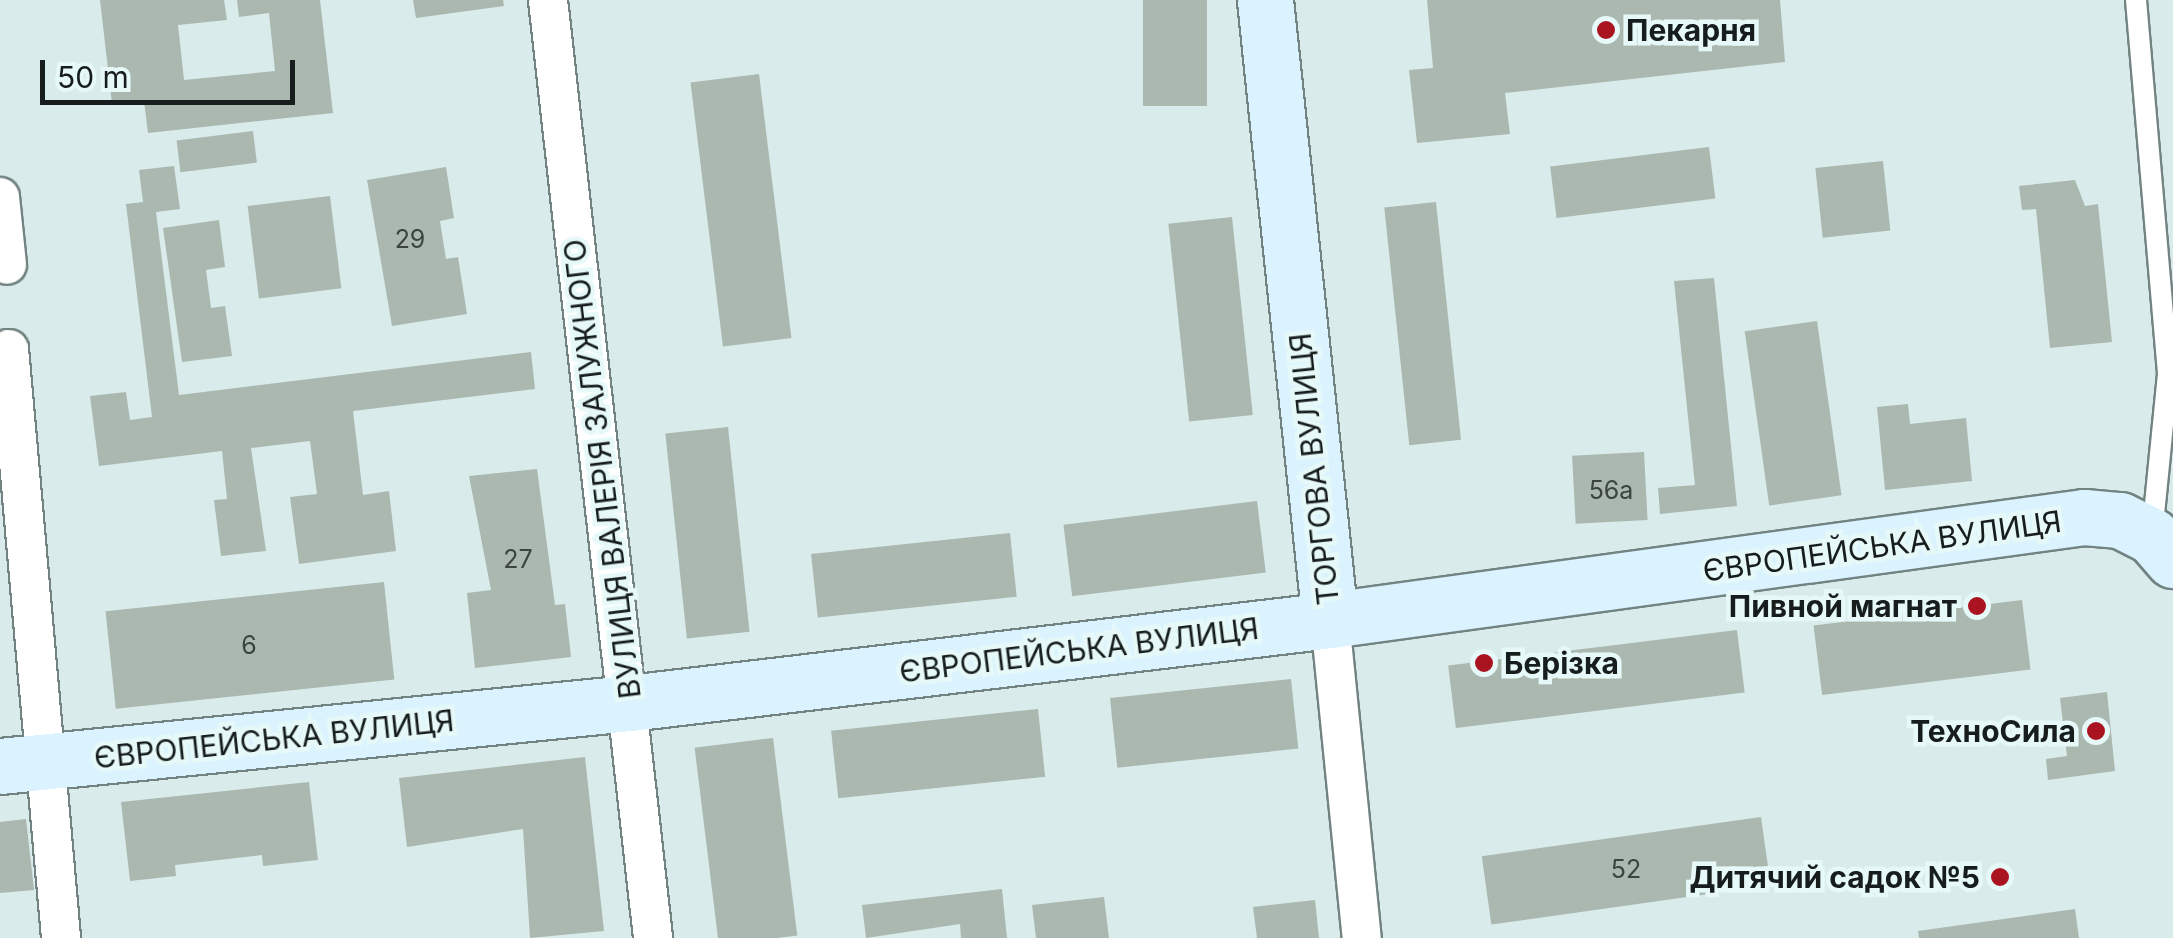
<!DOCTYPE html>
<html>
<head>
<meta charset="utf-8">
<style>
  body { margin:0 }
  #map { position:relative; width:2173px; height:938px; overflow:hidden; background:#d9ebeb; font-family:Inter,sans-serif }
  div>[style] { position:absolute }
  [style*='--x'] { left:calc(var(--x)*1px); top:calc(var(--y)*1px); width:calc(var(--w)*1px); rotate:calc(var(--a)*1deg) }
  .building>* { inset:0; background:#aab8b0; transform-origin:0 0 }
  .roads { filter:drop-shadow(2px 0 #728382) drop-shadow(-2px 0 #728382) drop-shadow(0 2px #728382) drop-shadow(0 -2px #728382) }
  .lane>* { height:20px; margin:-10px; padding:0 10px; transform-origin:10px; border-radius:10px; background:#fff }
  .street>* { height:38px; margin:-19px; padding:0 19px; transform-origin:19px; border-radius:19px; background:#fff }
  .secondary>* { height:55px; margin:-27.5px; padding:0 27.5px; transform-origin:27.5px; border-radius:27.5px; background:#daf3fe }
  .dots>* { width:28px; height:28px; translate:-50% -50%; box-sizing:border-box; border:5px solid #e6f9f8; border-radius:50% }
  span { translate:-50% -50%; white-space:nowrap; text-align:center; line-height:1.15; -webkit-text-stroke:9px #e6f9f8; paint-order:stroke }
  .number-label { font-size:25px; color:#3b4441 }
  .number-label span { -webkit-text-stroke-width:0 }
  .poi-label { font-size:30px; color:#161d1c; font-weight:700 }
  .left { translate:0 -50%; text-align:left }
  .right { translate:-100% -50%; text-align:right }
  .street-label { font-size:30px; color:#161d1c }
  .scale { position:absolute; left:40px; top:60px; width:255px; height:45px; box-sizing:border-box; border:5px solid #161d1c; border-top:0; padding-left:12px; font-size:30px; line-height:35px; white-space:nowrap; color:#161d1c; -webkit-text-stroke:8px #e6f9f8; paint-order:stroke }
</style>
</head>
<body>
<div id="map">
  <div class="building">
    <i style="clip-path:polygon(100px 0,224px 0,227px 20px,178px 25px,184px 80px,275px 71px,269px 13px,239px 17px,237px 0,320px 0,333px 113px,148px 133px,144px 101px,112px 104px)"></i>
    <i style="clip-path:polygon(413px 0,503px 0,504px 6px,416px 18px)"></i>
    <i style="left:1143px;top:0;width:64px;height:106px"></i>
    <i style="clip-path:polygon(1427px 0,1780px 0,1785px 62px,1505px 93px,1510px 134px,1417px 143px,1409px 70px,1433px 68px)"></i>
    <i style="left:759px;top:74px;width:266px;height:69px;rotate:83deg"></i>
    <i style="left:253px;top:131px;width:32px;height:77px;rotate:83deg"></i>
    <i style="left:1709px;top:147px;width:52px;height:160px;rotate:83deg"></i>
    <i style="left:1883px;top:161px;width:70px;height:68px;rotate:84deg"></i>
    <i style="clip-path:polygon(174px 166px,180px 209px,156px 212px,179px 395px,531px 352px,535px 389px,353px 411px,363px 495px,389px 491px,396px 551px,299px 564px,290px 497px,317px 494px,310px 441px,251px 448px,266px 551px,221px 556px,214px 500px,227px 499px,222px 451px,99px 466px,90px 396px,126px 392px,130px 420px,152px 417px,126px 204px,143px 202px,139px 170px)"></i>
    <i style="clip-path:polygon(446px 167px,454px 218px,440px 221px,446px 259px,458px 257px,467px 314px,392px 326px,367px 180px)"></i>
    <i style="clip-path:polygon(2075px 180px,2085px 206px,2098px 204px,2112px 342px,2050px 348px,2036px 209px,2022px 210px,2019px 186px)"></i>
    <i style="left:330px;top:196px;width:93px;height:83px;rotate:83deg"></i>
    <i style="left:1436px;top:202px;width:239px;height:52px;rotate:84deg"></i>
    <i style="left:1232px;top:217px;width:199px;height:64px;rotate:84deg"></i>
    <i style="clip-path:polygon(219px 220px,225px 267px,206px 270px,211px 308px,225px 306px,232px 356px,182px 362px,163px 228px)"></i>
    <i style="clip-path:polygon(1714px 278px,1737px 506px,1660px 514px,1658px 488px,1695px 485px,1674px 281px)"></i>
    <i style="left:1817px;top:321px;width:176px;height:73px;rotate:82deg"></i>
    <i style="clip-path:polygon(1908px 404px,1910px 424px,1966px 418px,1972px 481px,1885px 490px,1877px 407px)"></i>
    <i style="left:728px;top:427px;width:206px;height:63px;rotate:84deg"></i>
    <i style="left:1644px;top:452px;width:68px;height:72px;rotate:87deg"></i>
    <i style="clip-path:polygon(537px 469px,555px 605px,565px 604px,571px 657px,475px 668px,467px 593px,491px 590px,469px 476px)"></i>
    <i style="left:1257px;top:501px;width:72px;height:195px;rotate:83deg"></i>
    <i style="left:1010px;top:533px;width:64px;height:200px;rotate:84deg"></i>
    <i style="left:384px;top:582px;width:98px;height:280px;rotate:84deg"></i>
    <i style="left:2022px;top:600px;width:70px;height:210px;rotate:83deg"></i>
    <i style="left:1737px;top:630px;width:63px;height:291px;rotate:83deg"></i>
    <i style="left:1291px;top:679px;width:70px;height:182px;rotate:84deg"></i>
    <i style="clip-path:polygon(2107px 692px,2115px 771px,2048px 780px,2046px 759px,2067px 756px,2060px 698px)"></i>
    <i style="left:1038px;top:709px;width:68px;height:208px;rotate:84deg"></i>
    <i style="left:773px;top:738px;width:199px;height:79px;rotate:83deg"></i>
    <i style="clip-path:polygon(585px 757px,604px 931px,530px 938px,523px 829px,407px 847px,399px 778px)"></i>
    <i style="clip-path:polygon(309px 782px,318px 860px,263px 866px,262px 855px,175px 865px,176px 876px,130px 881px,121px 802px)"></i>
    <i style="left:1761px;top:817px;width:69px;height:282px;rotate:82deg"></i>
    <i style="clip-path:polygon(26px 819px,34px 890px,0 893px,0 822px)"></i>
    <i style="clip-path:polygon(1002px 889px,1007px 938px,961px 938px,960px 924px,866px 938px,862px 905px)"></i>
    <i style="clip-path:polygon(1104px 897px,1109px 938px,1036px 938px,1032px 905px)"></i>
    <i style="clip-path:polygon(1315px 900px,1319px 938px,1257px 938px,1253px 907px)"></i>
    <i style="clip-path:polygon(2075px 909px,2079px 938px,1919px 938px,1918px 931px)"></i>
  </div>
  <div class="roads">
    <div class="lane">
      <i style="--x:2136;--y:0;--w:375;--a:85.1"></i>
      <i style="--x:2168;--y:374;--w:161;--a:95.7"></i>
    </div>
    <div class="street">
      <i style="--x:548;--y:0;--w:944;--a:83.61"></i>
      <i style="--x:0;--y:197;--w:68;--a:84.1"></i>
      <i style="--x:9;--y:349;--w:591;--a:84.95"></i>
      <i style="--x:1330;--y:620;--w:320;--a:84.3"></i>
    </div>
    <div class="secondary">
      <i style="--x:1265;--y:0;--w:623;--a:84.02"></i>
      <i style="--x:0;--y:766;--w:632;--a:-5.72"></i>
      <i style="--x:629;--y:703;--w:706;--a:-6.75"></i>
      <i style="--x:1330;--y:620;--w:761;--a:-7.78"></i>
      <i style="--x:2084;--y:517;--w:36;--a:5"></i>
      <i style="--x:2120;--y:520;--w:36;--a:27"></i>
      <i style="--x:2152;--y:536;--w:32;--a:49"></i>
    </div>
  </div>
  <div class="dots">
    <i style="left:1606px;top:30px;background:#a91420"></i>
    <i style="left:1977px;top:606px;background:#a91420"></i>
    <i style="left:1484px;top:663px;background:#a91420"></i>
    <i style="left:2096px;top:731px;background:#a91420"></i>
    <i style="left:2000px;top:877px;background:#a91420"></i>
  </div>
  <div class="number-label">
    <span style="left:410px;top:239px">29</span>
    <span style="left:1611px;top:490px">56а</span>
    <span style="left:518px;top:559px">27</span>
    <span style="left:249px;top:645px">6</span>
    <span style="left:1626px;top:869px">52</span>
  </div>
  <div class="poi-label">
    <span class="left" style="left:1626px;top:30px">Пекарня</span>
    <span class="right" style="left:1957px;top:606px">Пивной магнат</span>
    <span class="left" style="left:1504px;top:663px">Берізка</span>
    <span class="right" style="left:2076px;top:731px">ТехноСила</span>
    <span class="right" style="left:1980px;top:877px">Дитячий садок №5</span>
  </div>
  <div class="street-label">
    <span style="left:602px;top:469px;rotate:-97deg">ВУЛИЦЯ ВАЛЕРІЯ ЗАЛУЖНОГО</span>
    <span style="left:1314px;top:469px;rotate:-96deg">ТОРГОВА ВУЛИЦЯ</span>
    <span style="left:1882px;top:546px;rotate:-8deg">ЄВРОПЕЙСЬКА ВУЛИЦЯ</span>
    <span style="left:1079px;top:650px;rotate:-7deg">ЄВРОПЕЙСЬКА ВУЛИЦЯ</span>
    <span style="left:274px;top:739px;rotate:-6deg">ЄВРОПЕЙСЬКА ВУЛИЦЯ</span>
  </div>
  <div class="scale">50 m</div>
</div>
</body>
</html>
